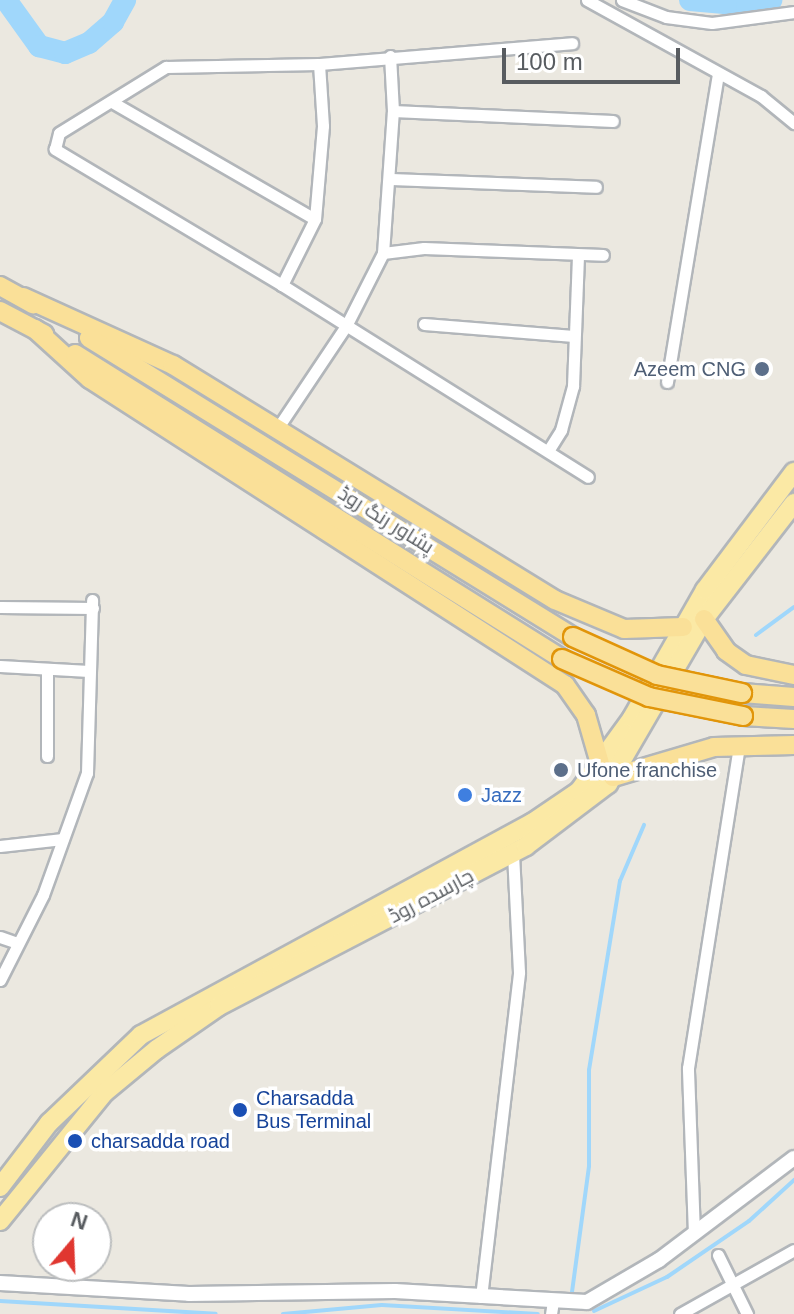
<!DOCTYPE html>
<html>
<head>
<meta charset="utf-8">
<style>
  body { margin:0 }
  #map { position:relative; width:794px; height:1314px; overflow:hidden; background:#ebe8e0; font-family:Helvetica,Cairo,sans-serif }
  div>[style] { position:absolute }
  [style*='--x'] { left:calc(var(--x)*1px); top:calc(var(--y)*1px); width:calc(var(--w)*1px); rotate:calc(var(--a)*1deg) }
  .stream>* { height:4px; margin:-2px; padding:0 2px; transform-origin:2px; border-radius:2px; background:#a0d7fb }
  .river>* { height:22px; margin:-11px; padding:0 11px; transform-origin:11px; border-radius:11px; background:#a0d7fb }
  .roads { filter:drop-shadow(2px 0 #b2b6ba) drop-shadow(-2px 0 #b2b6ba) drop-shadow(0 2px #b2b6ba) drop-shadow(0 -2px #b2b6ba) }
  .minor>* { height:11px; margin:-5.5px; padding:0 5.5px; transform-origin:5.5px; border-radius:5.5px; background:#fff }
  .tertiary>* { height:14px; margin:-7px; padding:0 7px; transform-origin:7px; border-radius:7px; background:#fff }
  .primary>* { height:18px; margin:-9px; padding:0 9px; transform-origin:9px; border-radius:9px; background:#fbe9a5 }
  .trunk>* { height:18px; margin:-9px; padding:0 9px; transform-origin:9px; border-radius:9px; background:#fae098 }
  .bridges { filter:drop-shadow(2px 0 #e1950a) drop-shadow(-2px 0 #e1950a) drop-shadow(0 2px #e1950a) drop-shadow(0 -2px #e1950a) }
  .trunk-bridge>* { height:18px; margin:-9px; padding:0 9px; transform-origin:9px; border-radius:9px; background:#fae098 }
  .dots>* { width:22px; height:22px; translate:-50% -50%; box-sizing:border-box; border:4px solid #fff; border-radius:50% }
  span { translate:-50% -50%; white-space:nowrap; text-align:center; line-height:1.15; -webkit-text-stroke:7px #fff; paint-order:stroke }
  .service-label { font-size:20px; color:#4e5e75 }
  .right { translate:-100% -50%; text-align:right }
  .left { translate:0 -50%; text-align:left }
  .street-label { font-size:20px; color:#585c60 }
  .shop-label { font-size:20px; color:#366cbe }
  .transit-label { font-size:20px; color:#164399 }
  .north { position:absolute; left:32px; top:1202px; width:80px; height:80px; box-sizing:border-box; background:#fff; border:2px solid #bcbebf; border-radius:50%; rotate:19deg; font-size:22px; font-weight:700; line-height:32px; text-align:center; color:#585c60 }
  .north::after { content:''; display:block; margin:auto; width:28px; height:36px; background:#e03730; clip-path:polygon(50% 0,100% 100%,50% 72%,0 100%) }
  .scale { position:absolute; left:502px; top:48px; width:178px; height:36px; box-sizing:border-box; border:4px solid #585c60; border-top:0; padding-left:10px; font-size:24px; line-height:28px; white-space:nowrap; color:#585c60; -webkit-text-stroke:6px #fff; paint-order:stroke }
</style>
</head>
<body>
<div id="map">
  <div class="stream">
    <i style="--x:756;--y:635;--w:47;--a:-36.4"></i>
    <i style="--x:572;--y:1292;--w:127;--a:-82.3"></i>
    <i style="--x:589;--y:1166;--w:96;--a:-90"></i>
    <i style="--x:589;--y:1070;--w:192;--a:-80.7"></i>
    <i style="--x:620;--y:881;--w:61;--a:-66.8"></i>
    <i style="--x:0;--y:1301;--w:216;--a:3.4"></i>
    <i style="--x:594;--y:1311;--w:81;--a:-25"></i>
    <i style="--x:667;--y:1277;--w:99;--a:-34.3"></i>
    <i style="--x:749;--y:1221;--w:61;--a:-42.3"></i>
    <i style="--x:283;--y:1314;--w:99;--a:-5.2"></i>
    <i style="--x:382;--y:1305;--w:156;--a:3.3"></i>
  </div>
  <div class="river">
    <i style="--x:6;--y:0;--w:57;--a:54.3"></i>
    <i style="--x:39;--y:46;--w:27;--a:15"></i>
    <i style="--x:65;--y:53;--w:26;--a:-23"></i>
    <i style="--x:89;--y:43;--w:32;--a:-41"></i>
    <i style="--x:113;--y:22;--w:25;--a:-61"></i>
    <i style="--x:690;--y:0;--w:57;--a:5"></i>
    <i style="--x:747;--y:5;--w:25;--a:-12"></i>
  </div>
  <div class="roads">
    <div class="minor">
      <i style="--x:587;--y:0;--w:199;--a:28.9"></i>
      <i style="--x:761;--y:96;--w:43;--a:39.3"></i>
      <i style="--x:622;--y:0;--w:47;--a:21.1"></i>
      <i style="--x:666;--y:17;--w:46;--a:7.4"></i>
      <i style="--x:712;--y:23;--w:83;--a:-7.6"></i>
      <i style="--x:319;--y:64;--w:62;--a:86.3"></i>
      <i style="--x:323;--y:126;--w:93;--a:94.9"></i>
      <i style="--x:315;--y:219;--w:74;--a:116.6"></i>
      <i style="--x:282;--y:285;--w:361;--a:32.1"></i>
      <i style="--x:112;--y:102;--w:234;--a:30"></i>
      <i style="--x:393;--y:111;--w:220;--a:2.6"></i>
      <i style="--x:390;--y:179;--w:206;--a:2.2"></i>
      <i style="--x:383;--y:253;--w:41;--a:-7"></i>
      <i style="--x:424;--y:248;--w:179;--a:2.2"></i>
      <i style="--x:282;--y:285;--w:265;--a:-149.1"></i>
      <i style="--x:55;--y:149;--w:16;--a:-76"></i>
      <i style="--x:59;--y:133;--w:126;--a:-31.7"></i>
      <i style="--x:166;--y:67;--w:153;--a:-1.1"></i>
      <i style="--x:319;--y:64;--w:254;--a:-4.7"></i>
      <i style="--x:424;--y:324;--w:150;--a:4.6"></i>
      <i style="--x:667;--y:382;--w:311;--a:-80.6"></i>
      <i style="--x:279;--y:426;--w:120;--a:-56.2"></i>
      <i style="--x:346;--y:326;--w:82;--a:-63.1"></i>
      <i style="--x:383;--y:253;--w:142;--a:-86"></i>
      <i style="--x:393;--y:111;--w:55;--a:-93.1"></i>
      <i style="--x:548;--y:451;--w:25;--a:-58"></i>
      <i style="--x:561;--y:430;--w:46;--a:-74.7"></i>
      <i style="--x:573;--y:386;--w:129;--a:-87.8"></i>
      <i style="--x:0;--y:607;--w:93;--a:0.6"></i>
      <i style="--x:0;--y:666;--w:89;--a:3.2"></i>
      <i style="--x:47;--y:669;--w:87;--a:90"></i>
      <i style="--x:0;--y:846;--w:63;--a:-6.3"></i>
      <i style="--x:0;--y:937;--w:18;--a:19"></i>
      <i style="--x:0;--y:980;--w:95;--a:-63.2"></i>
      <i style="--x:43;--y:895;--w:130;--a:-70.2"></i>
      <i style="--x:87;--y:773;--w:173;--a:-88.3"></i>
      <i style="--x:694;--y:1234;--w:166;--a:-92.1"></i>
      <i style="--x:688;--y:1068;--w:326;--a:-81"></i>
      <i style="--x:718;--y:1255;--w:66;--a:63.8"></i>
      <i style="--x:481;--y:1297;--w:327;--a:-83.3"></i>
      <i style="--x:519;--y:972;--w:119;--a:-92.9"></i>
      <i style="--x:551;--y:1314;--w:12;--a:-81"></i>
      <i style="--x:680;--y:1314;--w:131;--a:-29.3"></i>
    </div>
    <div class="tertiary">
      <i style="--x:0;--y:1283;--w:189;--a:3.3"></i>
      <i style="--x:189;--y:1294;--w:206;--a:-0.8"></i>
      <i style="--x:395;--y:1291;--w:192;--a:3.3"></i>
      <i style="--x:587;--y:1302;--w:83;--a:-30.3"></i>
      <i style="--x:659;--y:1260;--w:169;--a:-37.1"></i>
    </div>
    <div class="primary">
      <i style="--x:0;--y:1187;--w:81;--a:-52.6"></i>
      <i style="--x:49;--y:1123;--w:127;--a:-43.7"></i>
      <i style="--x:141;--y:1035;--w:445;--a:-28.5"></i>
      <i style="--x:532;--y:823;--w:57;--a:-34.2"></i>
      <i style="--x:579;--y:791;--w:90;--a:-54"></i>
      <i style="--x:632;--y:718;--w:147;--a:-60.3"></i>
      <i style="--x:705;--y:590;--w:148;--a:-53"></i>
      <i style="--x:0;--y:1221;--w:166;--a:-50.9"></i>
      <i style="--x:105;--y:1092;--w:67;--a:-39.6"></i>
      <i style="--x:157;--y:1049;--w:75;--a:-34.7"></i>
      <i style="--x:219;--y:1006;--w:346;--a:-27.5"></i>
      <i style="--x:526;--y:846;--w:103;--a:-37.1"></i>
      <i style="--x:608;--y:784;--w:191;--a:-59.8"></i>
      <i style="--x:704;--y:619;--w:147;--a:-52.2"></i>
    </div>
    <div class="trunk">
      <i style="--x:0;--y:286;--w:38;--a:29"></i>
      <i style="--x:23;--y:297;--w:165;--a:24.4"></i>
      <i style="--x:173;--y:365;--w:448;--a:31.6"></i>
      <i style="--x:555;--y:600;--w:75;--a:22.8"></i>
      <i style="--x:624;--y:629;--w:59;--a:-1.9"></i>
      <i style="--x:0;--y:311;--w:50;--a:27.6"></i>
      <i style="--x:35;--y:329;--w:74;--a:42.3"></i>
      <i style="--x:90;--y:379;--w:565;--a:32.79"></i>
      <i style="--x:565;--y:685;--w:37;--a:55"></i>
      <i style="--x:586;--y:715;--w:54;--a:73.9"></i>
      <i style="--x:89;--y:338;--w:569;--a:31.71"></i>
      <i style="--x:75;--y:354;--w:575;--a:32.06"></i>
      <i style="--x:704;--y:619;--w:39;--a:55"></i>
      <i style="--x:726;--y:651;--w:24;--a:35"></i>
      <i style="--x:746;--y:665;--w:49;--a:11.8"></i>
      <i style="--x:742;--y:693;--w:52;--a:4.4"></i>
      <i style="--x:743;--y:716;--w:51;--a:3.4"></i>
      <i style="--x:613;--y:777;--w:105;--a:-16.5"></i>
      <i style="--x:714;--y:747;--w:80;--a:-1.4"></i>
    </div>
  </div>
  <div class="bridges">
    <div class="trunk-bridge">
      <i style="--x:573;--y:637;--w:92;--a:24.3"></i>
      <i style="--x:657;--y:675;--w:87;--a:12"></i>
      <i style="--x:562;--y:659;--w:95;--a:23.6"></i>
      <i style="--x:649;--y:697;--w:96;--a:11.4"></i>
    </div>
  </div>
  <div class="dots">
    <i style="left:762px;top:369px;background:#5c6f8a"></i>
    <i style="left:561px;top:770px;background:#5c6f8a"></i>
    <i style="left:465px;top:795px;background:#3f7fe0"></i>
    <i style="left:240px;top:1110px;background:#1a4fb4"></i>
    <i style="left:75px;top:1141px;background:#1a4fb4"></i>
  </div>
  <div class="service-label">
    <span class="right" style="left:746px;top:369px">Azeem CNG</span>
    <span class="left" style="left:577px;top:770px">Ufone franchise</span>
  </div>
  <div class="street-label">
    <span style="left:386px;top:520px;rotate:32deg">پشاور رنگ روڈ</span>
    <span style="left:431px;top:896px;rotate:-28deg">چارسدہ روڈ</span>
  </div>
  <div class="shop-label">
    <span class="left" style="left:481px;top:795px">Jazz</span>
  </div>
  <div class="transit-label">
    <span class="left" style="left:256px;top:1110px">Charsadda<br>Bus Terminal</span>
    <span class="left" style="left:91px;top:1141px">charsadda road</span>
  </div>
  <div class="north">N</div>
  <div class="scale">100 m</div>
</div>
</body>
</html>
